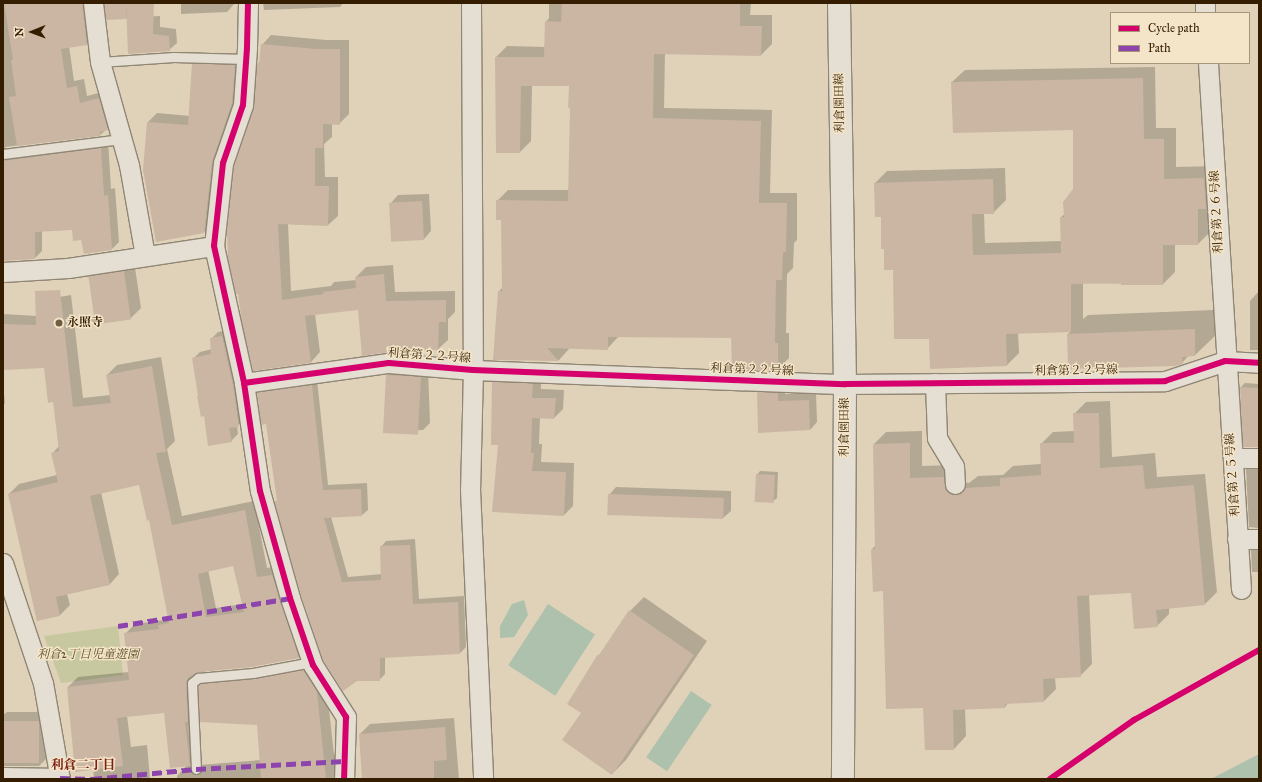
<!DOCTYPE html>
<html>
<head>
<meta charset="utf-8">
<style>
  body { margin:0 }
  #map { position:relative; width:1262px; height:782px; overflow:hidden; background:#dfd2b9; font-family:"IM FELL Great Primer","Noto Serif JP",serif }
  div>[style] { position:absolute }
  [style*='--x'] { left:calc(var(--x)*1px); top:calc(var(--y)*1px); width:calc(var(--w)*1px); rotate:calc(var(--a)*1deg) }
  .green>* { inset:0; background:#c7c8a0 }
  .water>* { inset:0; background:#aec1ac; transform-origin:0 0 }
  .shadow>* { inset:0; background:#0003 }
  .building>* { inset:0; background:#cbb6a4; transform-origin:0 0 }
  .roads { filter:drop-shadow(1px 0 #908674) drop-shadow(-1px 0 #908674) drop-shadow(0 1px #908674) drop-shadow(0 -1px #908674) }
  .service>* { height:9px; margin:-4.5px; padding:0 4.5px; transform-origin:4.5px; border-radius:4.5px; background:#e5ded2 }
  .minor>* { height:19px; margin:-9.5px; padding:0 9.5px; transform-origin:9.5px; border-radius:9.5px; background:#e5ded2 }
  .tertiary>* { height:22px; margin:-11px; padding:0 11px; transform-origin:11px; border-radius:11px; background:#e5ded2 }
  .quiet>* { height:5px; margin-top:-2.5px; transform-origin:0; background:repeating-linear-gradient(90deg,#8e44ad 0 10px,transparent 0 15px) }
  .cycleway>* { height:6px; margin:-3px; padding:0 3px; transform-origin:3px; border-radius:3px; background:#d6006c }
  .dots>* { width:11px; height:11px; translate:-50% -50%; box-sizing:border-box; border:2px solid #f4e5c8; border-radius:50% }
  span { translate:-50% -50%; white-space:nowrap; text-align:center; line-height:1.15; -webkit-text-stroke:3px #f4e5c8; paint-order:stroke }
  .street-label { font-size:12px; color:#341d00 }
  .poi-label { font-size:12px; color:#341d00; font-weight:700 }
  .left { translate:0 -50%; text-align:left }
  .park-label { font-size:12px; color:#5a4e2a; font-style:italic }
  .neighbourhood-label { font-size:13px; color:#7a1f14; font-weight:700 }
  .frame { position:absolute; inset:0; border:4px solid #341d00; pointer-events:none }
  .legend { position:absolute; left:1110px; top:12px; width:140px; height:52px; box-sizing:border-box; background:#f4e5c8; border:1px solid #a79578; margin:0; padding:5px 7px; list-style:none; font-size:12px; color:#341d00 }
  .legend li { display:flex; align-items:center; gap:8px; height:20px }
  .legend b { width:20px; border:1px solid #a79578 }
  .north { position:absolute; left:12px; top:12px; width:40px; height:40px; -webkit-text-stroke:3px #f4e5c8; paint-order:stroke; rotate:269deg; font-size:11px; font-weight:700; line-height:16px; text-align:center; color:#341d00 }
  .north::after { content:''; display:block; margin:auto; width:14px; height:18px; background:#341d00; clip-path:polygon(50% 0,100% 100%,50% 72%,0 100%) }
</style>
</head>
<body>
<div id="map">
  <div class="green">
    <i style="clip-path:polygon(118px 626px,123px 675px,61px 683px,44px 636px)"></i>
  </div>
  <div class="water">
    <i style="clip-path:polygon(524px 600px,528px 615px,514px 637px,500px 638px,500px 626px,512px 604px)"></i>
    <i style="left:548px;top:604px;width:56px;height:73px;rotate:33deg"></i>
    <i style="left:691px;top:691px;width:25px;height:80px;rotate:34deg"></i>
    <i style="clip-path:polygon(1259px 754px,1259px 779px,1211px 779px)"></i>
  </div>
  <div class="shadow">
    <i style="clip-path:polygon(3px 3px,90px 3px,94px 36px,86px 44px,69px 46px,74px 81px,84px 79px,87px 96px,106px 91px,115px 122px,100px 135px,5px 147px,6px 151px,108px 141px,111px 189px,115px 188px,119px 242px,112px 249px,85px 253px,82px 239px,73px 229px,42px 230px,42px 251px,35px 258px,3px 260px)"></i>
    <i style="clip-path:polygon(104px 3px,145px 3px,139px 17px,160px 16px,160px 27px,176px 29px,177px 43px,169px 50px,135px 18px,107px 19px)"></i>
    <i style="clip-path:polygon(181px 3px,235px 3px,227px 12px,181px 14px)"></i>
    <i style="clip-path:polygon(263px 3px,343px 3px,340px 7px,264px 10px)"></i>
    <i style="clip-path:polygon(549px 3px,751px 3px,750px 15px,772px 15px,772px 44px,761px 55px,665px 53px,664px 108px,772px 110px,770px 193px,797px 193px,797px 240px,794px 243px,793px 268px,787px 274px,786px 333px,789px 333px,789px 358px,778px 369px,732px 337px,619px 336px,607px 349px,568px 348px,569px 349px,559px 360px,535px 359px,499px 291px,503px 287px,502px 219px,497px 201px,508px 190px,569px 190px,571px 107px,570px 86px,532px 85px,531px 141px,520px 152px,496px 57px,507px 46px,545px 47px,546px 22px,549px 18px)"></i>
    <i style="clip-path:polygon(271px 35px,326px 40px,349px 40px,349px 114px,339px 124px,332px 123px,332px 137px,324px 144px,325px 177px,338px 177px,338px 216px,328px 225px,288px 224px,291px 291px,331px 286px,334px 282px,357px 280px,356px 277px,366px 267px,393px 265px,395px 292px,455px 291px,455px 312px,448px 319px,448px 340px,438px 349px,424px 349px,420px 354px,359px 308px,315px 314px,320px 352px,311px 362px,253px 370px,254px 109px,258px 63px,261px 61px,262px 45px)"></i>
    <i style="clip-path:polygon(202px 55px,243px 56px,213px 223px,204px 232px,148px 122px,157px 113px,190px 116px,193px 64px)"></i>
    <i style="clip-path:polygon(1155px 67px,1156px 128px,1176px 128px,1176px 167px,1216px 166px,1210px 232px,1198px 244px,1175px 244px,1175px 272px,1163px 284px,1083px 283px,1083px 319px,1088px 315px,1214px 310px,1215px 336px,1195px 355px,1189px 355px,1182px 363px,1068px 334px,1071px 331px,1018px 332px,1019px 353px,1007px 365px,931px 368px,930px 338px,894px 269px,885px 248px,882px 216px,875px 183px,887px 171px,1005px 168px,1006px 200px,993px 213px,984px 213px,985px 243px,1062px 241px,1061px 217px,1065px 214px,1074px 189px,1074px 129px,952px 82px,965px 70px)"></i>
    <i style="clip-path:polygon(429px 194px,431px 231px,424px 239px,391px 203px,398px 195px)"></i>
    <i style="clip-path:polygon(134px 261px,141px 308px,131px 318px,89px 276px,99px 266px)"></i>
    <i style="clip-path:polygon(1259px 291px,1259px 350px,1250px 350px,1250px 301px)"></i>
    <i style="clip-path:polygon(evenodd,71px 295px,83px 398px,110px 395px,107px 375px,117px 365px,161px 357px,175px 441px,167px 449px,182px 516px,254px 501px,267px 568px,282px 565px,308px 648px,299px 657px,195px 673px,199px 755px,188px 766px,261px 760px,258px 724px,199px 686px,209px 676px,313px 660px,326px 682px,334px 755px,335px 755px,336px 779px,177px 779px,177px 776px,187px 765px,165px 712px,127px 716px,131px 747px,147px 745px,150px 779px,94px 779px,93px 768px,68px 687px,78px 677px,129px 672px,125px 634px,135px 624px,164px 620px,168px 616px,150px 519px,140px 483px,101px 492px,119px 574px,110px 584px,67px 594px,70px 605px,60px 615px,37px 620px,9px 494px,19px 484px,57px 475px,52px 454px,59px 446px,54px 401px,45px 367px,3px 369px,3px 314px,37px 316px,47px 299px,71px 295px,234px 565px,243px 604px,216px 608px,208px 570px,234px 565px)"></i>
    <i style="clip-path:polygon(229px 330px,246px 419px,237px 426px,238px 434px,231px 441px,204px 415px,193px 359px,200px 352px,212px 349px,211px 339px,218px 332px)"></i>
    <i style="clip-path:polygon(394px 367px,428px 370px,430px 423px,423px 430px,389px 432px,387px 375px)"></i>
    <i style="clip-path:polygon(502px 373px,541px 375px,541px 389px,564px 390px,563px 409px,554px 418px,540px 417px,539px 444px,542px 444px,541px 462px,574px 463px,573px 506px,564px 515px,499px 444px,493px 382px)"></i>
    <i style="clip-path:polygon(317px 379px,328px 485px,367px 483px,368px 510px,362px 515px,331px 517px,348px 577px,382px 574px,381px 547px,386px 541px,415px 539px,419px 599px,464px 596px,466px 647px,460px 653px,385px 656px,385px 674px,379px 680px,276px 502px,278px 500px,267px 423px,258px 393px,263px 387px)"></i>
    <i style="clip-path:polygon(1245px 383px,1259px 384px,1259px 447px,1241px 387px)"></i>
    <i style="clip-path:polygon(3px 385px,5px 403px,3px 405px)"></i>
    <i style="clip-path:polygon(765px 385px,785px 385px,785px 394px,816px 393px,817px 422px,810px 430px,758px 392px)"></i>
    <i style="clip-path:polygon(1110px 401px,1112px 457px,1155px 453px,1157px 477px,1205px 474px,1217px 592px,1205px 604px,1169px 607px,1169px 614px,1157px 626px,1132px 592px,1089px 594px,1092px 664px,1080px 676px,1055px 678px,1056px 689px,1044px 701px,1008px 703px,1005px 707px,965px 708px,966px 736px,954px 749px,924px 707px,883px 590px,872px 549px,876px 545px,874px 444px,886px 432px,922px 431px,922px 466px,955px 465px,963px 482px,969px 483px,978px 476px,1003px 475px,1013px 466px,1041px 464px,1041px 444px,1053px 432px,1075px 431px,1074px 414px,1086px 402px)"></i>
    <i style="clip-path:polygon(1249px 465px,1259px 465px,1259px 528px,1249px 527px,1246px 469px)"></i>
    <i style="clip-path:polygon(760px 471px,778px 472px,777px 498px,773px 501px,757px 475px)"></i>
    <i style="clip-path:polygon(616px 487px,731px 491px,731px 511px,723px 518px,609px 495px)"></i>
    <i style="clip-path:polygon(1255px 546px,1259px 546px,1259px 572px,1252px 572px,1251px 550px)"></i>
    <i style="clip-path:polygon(644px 597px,707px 641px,626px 760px,612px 774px,582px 712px,630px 611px)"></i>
    <i style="clip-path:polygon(7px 712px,48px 712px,49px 756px,39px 766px,3px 766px,3px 715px)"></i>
    <i style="clip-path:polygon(454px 718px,459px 779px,367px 779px,360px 734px,370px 724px)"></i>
  </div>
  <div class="building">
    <i style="clip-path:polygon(4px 3px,82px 3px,87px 45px,61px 49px,67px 88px,77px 86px,80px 103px,99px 98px,108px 130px,100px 132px,100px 136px,17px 146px,9px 97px,16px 96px,11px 60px,13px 60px)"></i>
    <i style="clip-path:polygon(104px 3px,126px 3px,126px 19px,106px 20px)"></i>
    <i style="clip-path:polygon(126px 3px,154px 3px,153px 34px,169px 36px,170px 51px,128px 54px)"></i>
    <i style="clip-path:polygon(562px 3px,740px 3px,740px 26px,762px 26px,761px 56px,654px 54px,653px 118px,761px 121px,759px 203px,787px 203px,786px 252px,783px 252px,782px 280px,776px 280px,775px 343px,778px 343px,778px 370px,732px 369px,731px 338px,608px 337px,608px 350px,547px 348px,559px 361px,493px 360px,498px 291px,502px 291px,501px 220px,496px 220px,496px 200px,568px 201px,570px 108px,568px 108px,569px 86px,521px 86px,520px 153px,496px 153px,495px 57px,544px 57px,545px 21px,561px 22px)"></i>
    <i style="clip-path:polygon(261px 44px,316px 49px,340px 49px,340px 125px,323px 124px,323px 148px,315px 148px,315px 186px,329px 186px,328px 226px,278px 224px,282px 300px,324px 294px,323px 292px,356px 288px,355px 277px,384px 274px,386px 301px,446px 300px,446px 322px,439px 322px,438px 350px,420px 350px,420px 355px,390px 352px,362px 356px,358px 310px,305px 316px,311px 363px,253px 371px,242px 324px,238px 294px,236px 294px,228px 259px,227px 230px,234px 165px,253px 108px,257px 63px,259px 63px)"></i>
    <i style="clip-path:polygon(192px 63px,235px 65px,232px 103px,212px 162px,204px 233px,156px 242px,143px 170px,147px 122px,188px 125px)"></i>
    <i style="clip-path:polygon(1143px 78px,1144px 139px,1164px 139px,1164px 179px,1204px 178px,1206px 209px,1198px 209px,1198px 245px,1163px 245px,1163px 285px,1121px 285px,1121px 283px,1071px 284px,1071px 332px,1006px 334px,1007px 366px,930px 369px,929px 339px,894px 339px,893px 270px,884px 270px,884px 249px,881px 249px,881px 217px,875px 217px,874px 183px,993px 179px,994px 214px,972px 214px,973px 255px,1061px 253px,1060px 217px,1064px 217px,1063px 202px,1073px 189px,1073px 130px,953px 133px,951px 82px)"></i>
    <i style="clip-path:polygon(101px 148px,104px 196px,108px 195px,112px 250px,84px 254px,81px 240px,73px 241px,72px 230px,35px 232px,35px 259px,3px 261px,3px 161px)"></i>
    <i style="left:422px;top:201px;width:39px;height:33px;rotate:87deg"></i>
    <i style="left:124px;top:271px;width:49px;height:36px;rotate:82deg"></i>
    <i style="clip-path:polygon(evenodd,60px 290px,73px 407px,111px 403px,106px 375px,152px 366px,166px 452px,156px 453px,172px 525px,245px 510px,257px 577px,272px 575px,299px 658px,252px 667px,197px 672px,188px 678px,186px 683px,188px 722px,185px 722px,190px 766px,170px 768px,164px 713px,117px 718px,123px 766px,75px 772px,67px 687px,129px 680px,124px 633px,159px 629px,158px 625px,169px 623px,149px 520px,147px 521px,139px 485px,90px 496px,110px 585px,56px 597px,60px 616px,37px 621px,8px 494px,58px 482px,51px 453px,59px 451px,53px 402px,48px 403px,44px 368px,3px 370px,3px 324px,36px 325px,35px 291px,60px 290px,233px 566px,244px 612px,206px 617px,198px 574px,233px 566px)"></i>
    <i style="clip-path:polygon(1195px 329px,1195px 356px,1182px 357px,1183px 364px,1175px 366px,1068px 369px,1067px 334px)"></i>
    <i style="clip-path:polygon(222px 336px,233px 385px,239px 427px,229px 428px,232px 442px,208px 446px,204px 416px,201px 417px,197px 396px,198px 396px,192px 358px,211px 354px,210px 338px)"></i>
    <i style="left:386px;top:375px;width:35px;height:58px;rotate:3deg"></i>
    <i style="clip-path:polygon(492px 382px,533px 383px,532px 398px,556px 398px,554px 419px,532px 418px,531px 453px,534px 453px,532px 471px,566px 472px,564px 516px,492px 512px,498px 445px,491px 445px)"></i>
    <i style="clip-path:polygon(312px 385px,323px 490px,361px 489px,362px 516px,324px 518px,342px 582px,381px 580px,380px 546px,410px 545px,413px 604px,458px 602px,460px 654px,380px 658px,380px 681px,357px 681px,343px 691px,323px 660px,301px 595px,275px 505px,275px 501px,277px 501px,266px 424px,261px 425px,257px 392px)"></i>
    <i style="clip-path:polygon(1240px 387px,1259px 388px,1259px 447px,1243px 447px)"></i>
    <i style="clip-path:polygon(757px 392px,778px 392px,778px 401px,809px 400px,810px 430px,758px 433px)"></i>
    <i style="clip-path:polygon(1073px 413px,1099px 413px,1100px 468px,1143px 465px,1145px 489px,1194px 485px,1205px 605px,1156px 610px,1158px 627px,1134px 629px,1131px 593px,1077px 596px,1081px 677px,1043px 679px,1044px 702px,1005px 704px,1005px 708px,953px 710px,954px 750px,925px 750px,923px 708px,886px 709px,883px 591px,873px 592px,871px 549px,875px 549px,873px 444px,910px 443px,910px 478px,944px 477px,946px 490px,950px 494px,956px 495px,961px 493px,965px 488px,1000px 486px,1000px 478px,1041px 475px,1040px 443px,1074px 443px)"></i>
    <i style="left:756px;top:474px;width:19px;height:28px;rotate:3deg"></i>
    <i style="left:608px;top:494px;width:116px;height:21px;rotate:2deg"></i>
    <i style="clip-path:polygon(629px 610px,694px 655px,612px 775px,562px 740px,581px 713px,567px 704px,598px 654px,599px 655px)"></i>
    <i style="clip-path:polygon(303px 670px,317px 692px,326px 779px,261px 779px,257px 725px,200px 722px,198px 686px,200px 684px,254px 679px)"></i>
    <i style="left:3px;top:721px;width:36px;height:42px"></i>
    <i style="clip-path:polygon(445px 727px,447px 760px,434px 761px,434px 779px,362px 779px,359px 734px)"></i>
  </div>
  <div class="roads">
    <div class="service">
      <i style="--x:100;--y:62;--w:74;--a:-3.9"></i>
      <i style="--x:174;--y:57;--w:73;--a:1.6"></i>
      <i style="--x:3;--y:154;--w:119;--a:-7.2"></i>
      <i style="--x:196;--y:769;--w:86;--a:-92.7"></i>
      <i style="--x:192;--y:683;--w:8;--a:-40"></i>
      <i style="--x:198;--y:678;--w:55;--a:-5.2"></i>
      <i style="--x:253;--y:673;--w:60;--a:-10.6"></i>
    </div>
    <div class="minor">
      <i style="--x:93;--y:3;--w:59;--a:83.2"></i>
      <i style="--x:100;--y:62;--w:107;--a:74.3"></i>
      <i style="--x:129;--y:165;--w:92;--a:80"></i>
      <i style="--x:248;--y:3;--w:45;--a:91.3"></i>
      <i style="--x:247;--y:48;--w:57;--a:94"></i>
      <i style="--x:243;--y:105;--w:61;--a:109"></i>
      <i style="--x:223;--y:163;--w:83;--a:96.2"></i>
      <i style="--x:214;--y:246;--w:140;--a:77.6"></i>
      <i style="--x:244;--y:383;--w:109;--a:81.6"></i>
      <i style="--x:260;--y:491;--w:111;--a:74.3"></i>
      <i style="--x:290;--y:598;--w:71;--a:71.1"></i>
      <i style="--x:313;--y:665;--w:62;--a:57.6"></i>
      <i style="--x:346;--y:717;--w:62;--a:91.8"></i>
      <i style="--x:471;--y:3;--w:367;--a:89.7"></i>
      <i style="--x:473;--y:370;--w:119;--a:91.4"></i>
      <i style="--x:470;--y:489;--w:290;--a:87.4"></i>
      <i style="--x:1205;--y:3;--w:10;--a:90"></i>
      <i style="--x:1208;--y:63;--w:527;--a:86.41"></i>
      <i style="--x:3;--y:272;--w:65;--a:-3.5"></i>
      <i style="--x:68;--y:268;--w:148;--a:-8.6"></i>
      <i style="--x:244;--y:383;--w:146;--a:-7.9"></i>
      <i style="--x:389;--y:363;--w:84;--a:4.8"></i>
      <i style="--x:473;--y:370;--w:372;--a:2.2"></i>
      <i style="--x:845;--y:384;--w:320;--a:-0.5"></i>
      <i style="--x:1165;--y:381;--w:63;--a:-18.4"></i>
      <i style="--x:1225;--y:361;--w:34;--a:3"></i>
      <i style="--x:935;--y:383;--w:55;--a:87.9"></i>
      <i style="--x:937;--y:438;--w:33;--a:59"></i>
      <i style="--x:954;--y:466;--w:18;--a:87"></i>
      <i style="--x:1241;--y:458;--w:18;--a:0"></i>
      <i style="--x:1237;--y:539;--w:22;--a:0"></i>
      <i style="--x:3;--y:563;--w:126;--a:71.6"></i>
      <i style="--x:43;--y:683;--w:97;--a:80"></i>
      <i style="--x:3;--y:777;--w:57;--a:1"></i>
    </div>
    <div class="tertiary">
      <i style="--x:839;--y:3;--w:381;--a:89.1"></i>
      <i style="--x:845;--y:384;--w:395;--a:90.3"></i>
    </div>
  </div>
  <div class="quiet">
    <i style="--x:118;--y:626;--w:174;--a:-9.2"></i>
    <i style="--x:60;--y:778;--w:32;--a:2"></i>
    <i style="--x:92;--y:779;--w:104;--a:-5.5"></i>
    <i style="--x:196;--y:769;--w:149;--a:-3.1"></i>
  </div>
  <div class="cycleway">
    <i style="--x:248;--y:3;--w:45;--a:91.3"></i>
    <i style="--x:247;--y:48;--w:57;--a:94"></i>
    <i style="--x:243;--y:105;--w:61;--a:109"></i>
    <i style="--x:223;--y:163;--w:83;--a:96.2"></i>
    <i style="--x:214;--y:246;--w:140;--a:77.6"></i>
    <i style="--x:244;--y:383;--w:109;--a:81.6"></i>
    <i style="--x:260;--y:491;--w:111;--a:74.3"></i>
    <i style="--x:290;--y:598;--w:71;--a:71.1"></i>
    <i style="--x:313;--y:665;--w:62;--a:57.6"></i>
    <i style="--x:346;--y:717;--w:62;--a:91.8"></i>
    <i style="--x:244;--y:383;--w:146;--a:-7.9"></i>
    <i style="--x:389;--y:363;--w:84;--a:4.8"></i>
    <i style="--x:473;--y:370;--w:372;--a:2.2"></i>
    <i style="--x:845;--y:384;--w:320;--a:-0.5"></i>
    <i style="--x:1165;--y:381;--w:63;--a:-18.4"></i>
    <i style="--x:1225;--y:361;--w:34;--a:3"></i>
    <i style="--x:1050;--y:779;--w:103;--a:-35.1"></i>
    <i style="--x:1134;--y:720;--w:143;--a:-29.2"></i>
  </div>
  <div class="dots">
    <i style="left:59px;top:323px;background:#705c41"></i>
  </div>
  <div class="street-label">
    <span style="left:840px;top:103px;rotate:-91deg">利倉園田線</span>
    <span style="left:1217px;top:212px;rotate:-93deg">利倉第２６号線</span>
    <span style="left:429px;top:356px;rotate:4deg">利倉第２２号線</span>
    <span style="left:752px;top:370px;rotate:2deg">利倉第２２号線</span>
    <span style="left:1076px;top:371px;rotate:-1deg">利倉第２２号線</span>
    <span style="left:845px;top:427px;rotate:-90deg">利倉園田線</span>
    <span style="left:1233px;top:475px;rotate:-94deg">利倉第２５号線</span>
  </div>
  <div class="poi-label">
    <span class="left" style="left:67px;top:323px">永照寺</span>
  </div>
  <div class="park-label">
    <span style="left:88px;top:655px">利倉2丁目児童遊園</span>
  </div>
  <div class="neighbourhood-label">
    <span style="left:83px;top:765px">利倉二丁目</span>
  </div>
  <div class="frame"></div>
  <ul class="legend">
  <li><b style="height:5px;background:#d6006c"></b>Cycle path</li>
  <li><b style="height:5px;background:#8e44ad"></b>Path</li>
  </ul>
  <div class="north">N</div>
</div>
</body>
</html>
